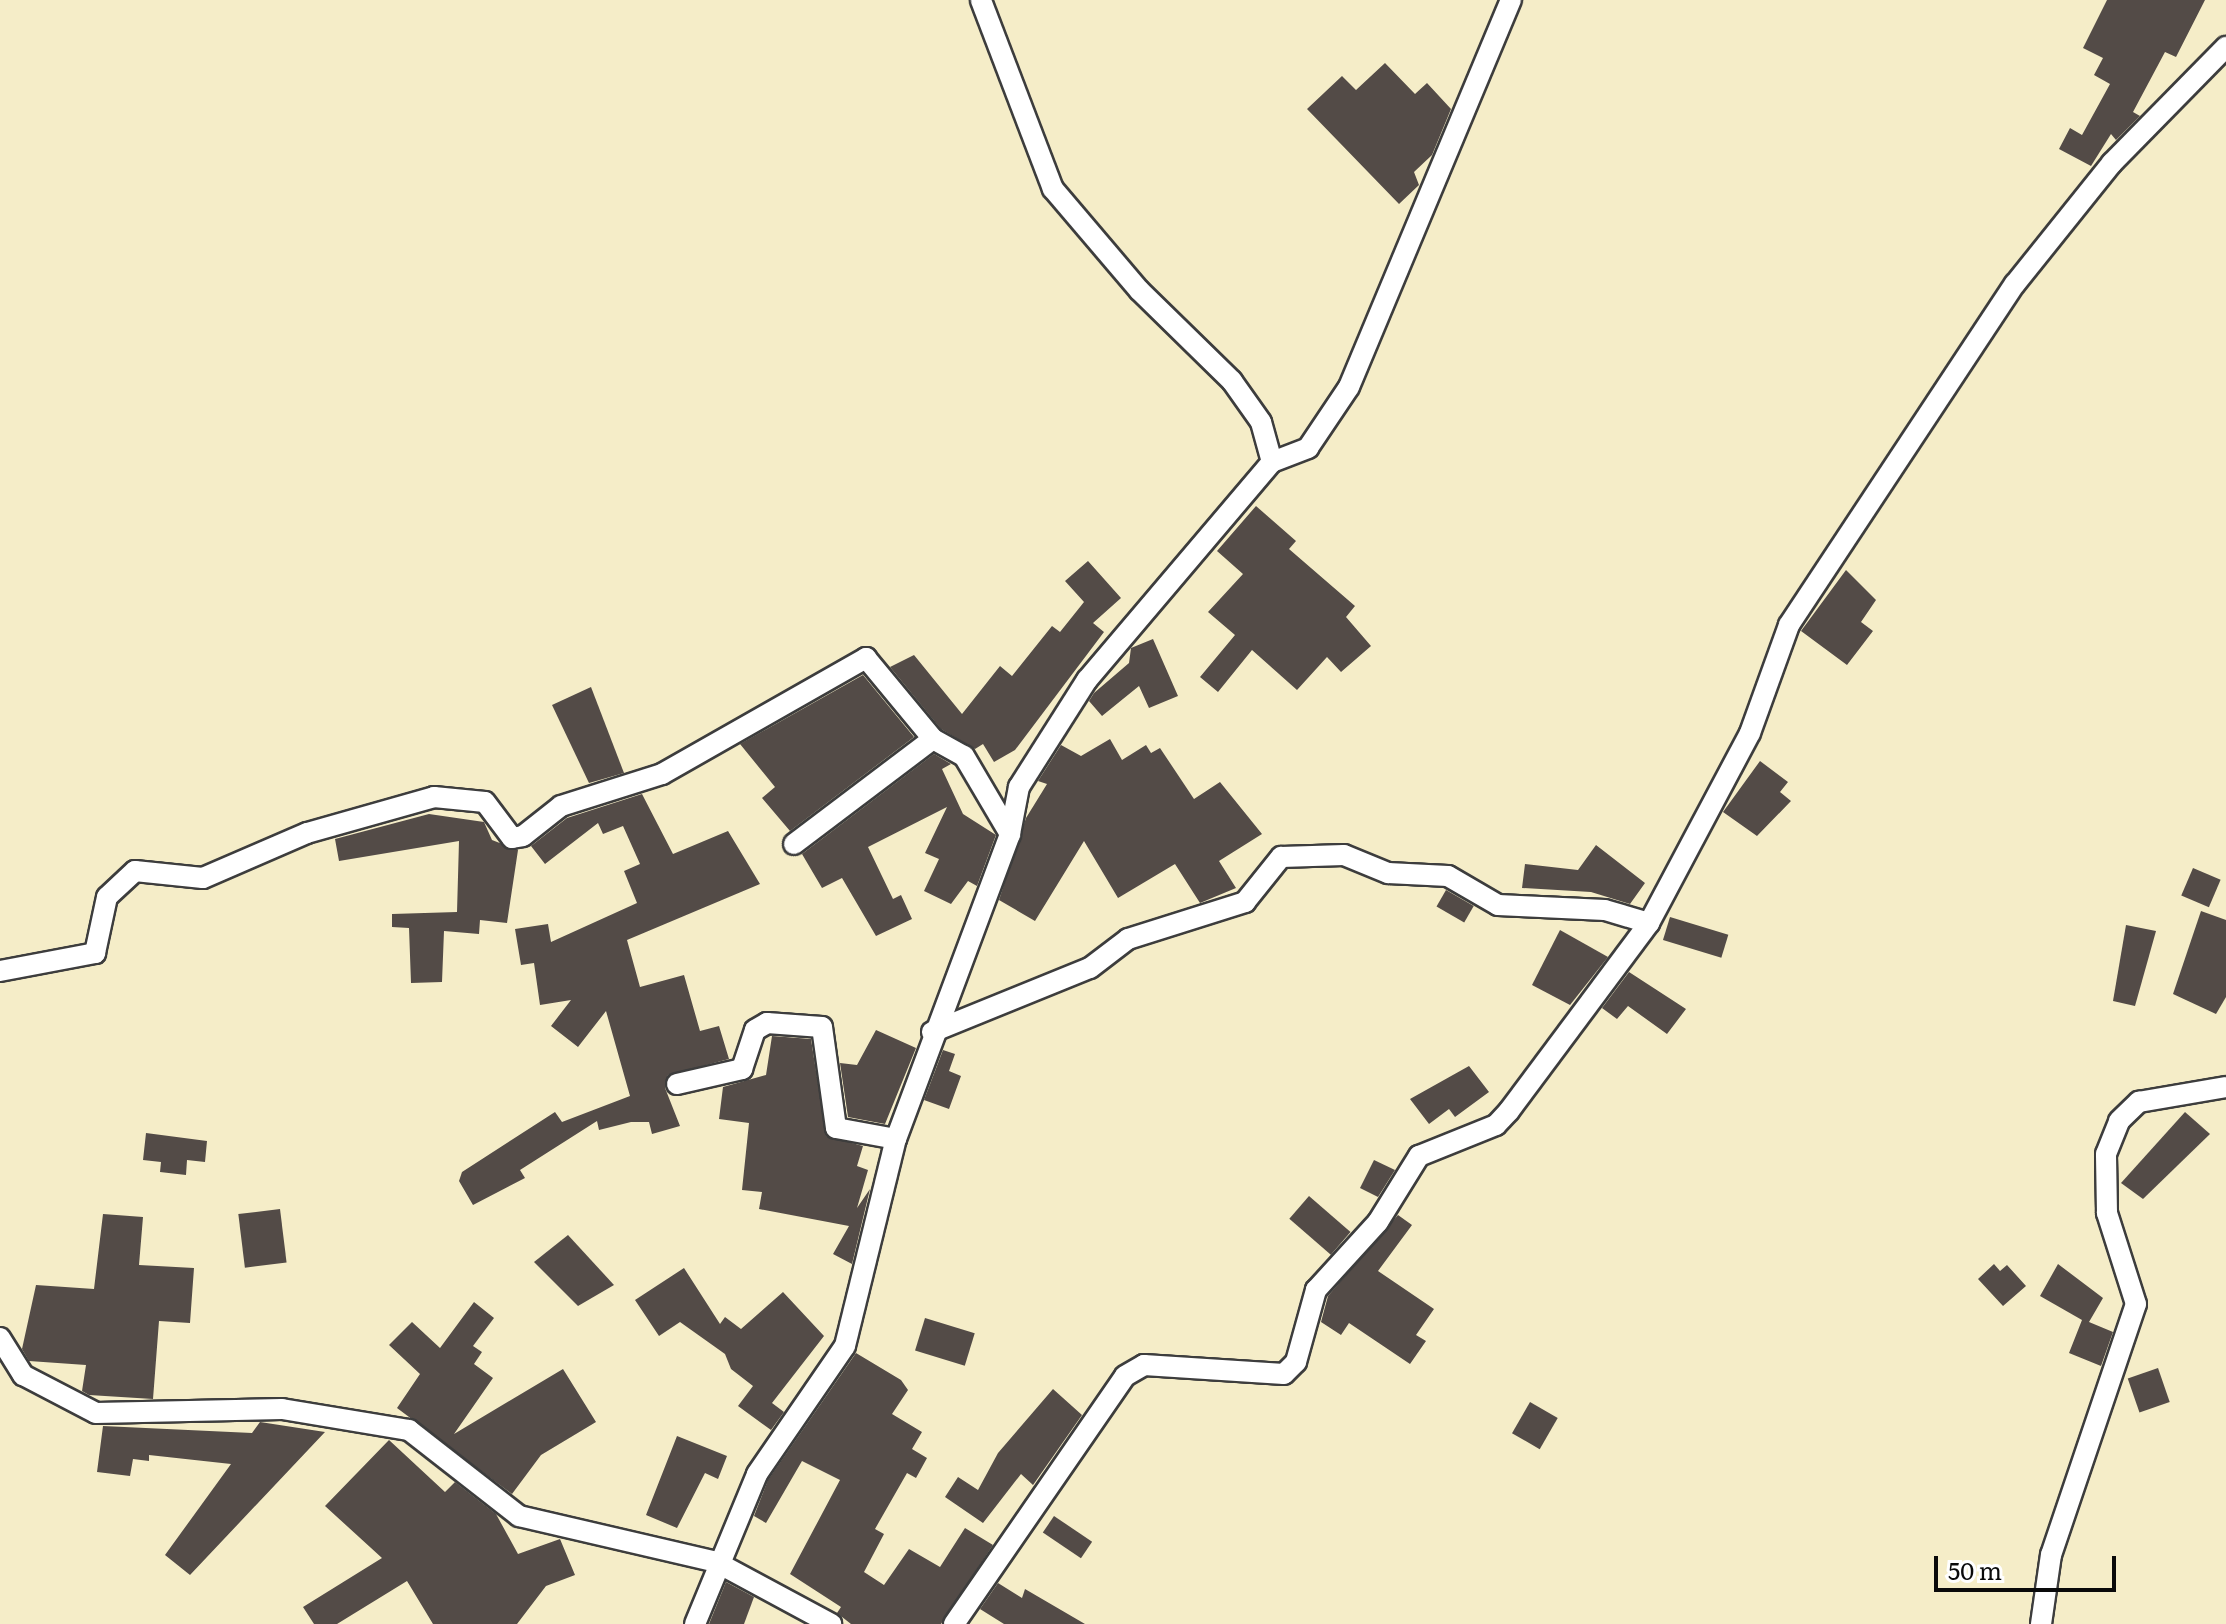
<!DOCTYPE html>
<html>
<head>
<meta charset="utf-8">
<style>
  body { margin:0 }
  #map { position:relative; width:2226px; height:1624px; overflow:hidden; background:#fff9e8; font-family:Literata,serif }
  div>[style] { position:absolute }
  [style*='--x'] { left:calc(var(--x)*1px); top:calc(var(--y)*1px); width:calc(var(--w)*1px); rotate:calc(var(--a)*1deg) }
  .farmland>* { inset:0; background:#f5edc8; transform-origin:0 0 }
  .building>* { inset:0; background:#534b47; transform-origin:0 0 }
  .roads { filter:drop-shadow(2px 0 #3d3d3d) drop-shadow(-2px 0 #3d3d3d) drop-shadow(0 2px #3d3d3d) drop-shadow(0 -2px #3d3d3d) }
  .minor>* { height:20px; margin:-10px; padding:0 10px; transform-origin:10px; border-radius:10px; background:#fff }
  span { translate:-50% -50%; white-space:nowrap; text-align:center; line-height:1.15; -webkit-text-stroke:8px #fff; paint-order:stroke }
  .scale { position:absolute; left:1934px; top:1556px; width:182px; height:36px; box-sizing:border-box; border:4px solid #0a0a0a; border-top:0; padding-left:10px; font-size:24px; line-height:28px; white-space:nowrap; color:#0a0a0a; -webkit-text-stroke:6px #fff; paint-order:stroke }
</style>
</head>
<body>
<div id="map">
  <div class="farmland">
    <i style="left:0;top:0;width:2226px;height:1624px"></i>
  </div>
  <div class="building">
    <i style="clip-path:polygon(2107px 0,2205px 0,2176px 57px,2165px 52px,2133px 112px,2140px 116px,2116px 140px,2111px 134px,2091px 166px,2059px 149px,2070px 128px,2082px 135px,2110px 84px,2094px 75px,2103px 58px,2083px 48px)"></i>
    <i style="clip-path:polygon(1385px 63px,1415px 94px,1427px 83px,1451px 109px,1432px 155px,1414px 172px,1419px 185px,1399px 204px,1307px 109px,1342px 76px,1356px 90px)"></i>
    <i style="clip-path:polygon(1256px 506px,1296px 541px,1289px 549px,1355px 606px,1346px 617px,1371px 646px,1341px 672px,1327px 657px,1297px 690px,1252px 650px,1218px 692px,1200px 677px,1235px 635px,1208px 612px,1243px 574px,1217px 551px)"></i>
    <i style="clip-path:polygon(1088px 561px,1121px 598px,1093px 623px,1104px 632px,1015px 750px,994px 762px,983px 744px,975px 749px,941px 729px,890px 667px,914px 655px,962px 714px,1000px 666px,1012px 676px,1052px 626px,1060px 632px,1084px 602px,1065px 581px)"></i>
    <i style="clip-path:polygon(1846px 570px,1876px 600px,1861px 622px,1873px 631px,1847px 665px,1801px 631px)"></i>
    <i style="clip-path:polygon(1153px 639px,1178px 696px,1149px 708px,1139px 686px,1102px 716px,1089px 701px,1094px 693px,1129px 663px,1131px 648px)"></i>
    <i style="clip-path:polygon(863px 675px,914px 737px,790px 831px,762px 798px,775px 787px,740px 744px)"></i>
    <i style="clip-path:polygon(591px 687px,624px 773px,589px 783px,552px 705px)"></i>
    <i style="clip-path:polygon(1110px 739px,1122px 760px,1146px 745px,1151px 753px,1160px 748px,1194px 799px,1220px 782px,1262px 834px,1219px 861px,1236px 888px,1200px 903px,1175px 864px,1118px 898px,1084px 841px,1035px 921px,999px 900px,1026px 818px,1047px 784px,1038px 781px,1061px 745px,1081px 756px)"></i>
    <i style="clip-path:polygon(934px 754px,951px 764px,942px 769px,963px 814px,996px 835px,977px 886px,968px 881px,951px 904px,924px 891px,939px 859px,925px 853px,947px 807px,868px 847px,893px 899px,901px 895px,912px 919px,876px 936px,842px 878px,822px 888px,802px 854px)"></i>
    <i style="clip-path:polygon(1760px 761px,1788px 782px,1780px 792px,1791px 801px,1757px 836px,1723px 812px)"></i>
    <i style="clip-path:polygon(642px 794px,673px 854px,728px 831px,760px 884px,627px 940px,640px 987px,684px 975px,700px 1031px,719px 1026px,729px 1059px,668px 1075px,665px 1088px,680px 1126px,652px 1134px,649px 1122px,631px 1122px,599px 1130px,597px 1121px,520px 1170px,525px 1178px,473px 1205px,459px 1181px,462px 1172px,555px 1112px,562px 1122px,630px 1096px,606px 1011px,578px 1047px,551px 1026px,571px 1000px,540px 1005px,534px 963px,521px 965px,515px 929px,548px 924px,551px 942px,637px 903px,624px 871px,640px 864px,623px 826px,603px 834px,598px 823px,545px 864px,531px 846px,567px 818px)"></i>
    <i style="clip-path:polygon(429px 814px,484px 822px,492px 840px,518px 850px,507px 923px,480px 920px,479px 934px,444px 931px,442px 982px,411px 983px,409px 928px,392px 927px,392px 914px,457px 912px,459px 841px,339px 861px,335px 839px)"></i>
    <i style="clip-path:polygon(1596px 845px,1645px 883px,1630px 904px,1591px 892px,1522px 888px,1525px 864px,1578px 870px)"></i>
    <i style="left:2193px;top:868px;width:30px;height:30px;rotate:23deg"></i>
    <i style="left:1446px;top:890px;width:32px;height:19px;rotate:30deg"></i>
    <i style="clip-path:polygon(2201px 911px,2226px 920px,2226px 997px,2216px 1014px,2173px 994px)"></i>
    <i style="left:1670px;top:917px;width:61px;height:24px;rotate:17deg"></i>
    <i style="clip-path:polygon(2126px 925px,2156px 931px,2135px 1006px,2113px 1001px)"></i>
    <i style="clip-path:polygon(1560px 930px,1608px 957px,1570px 1005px,1532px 985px)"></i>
    <i style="clip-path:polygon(1629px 972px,1686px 1009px,1667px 1034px,1628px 1006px,1617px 1019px,1602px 1008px)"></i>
    <i style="clip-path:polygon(876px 1030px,916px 1048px,885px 1124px,848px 1117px,840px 1063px,857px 1065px)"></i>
    <i style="clip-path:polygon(772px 1036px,811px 1039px,826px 1136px,863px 1146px,857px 1166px,868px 1170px,857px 1208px,870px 1189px,852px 1264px,833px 1254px,849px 1226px,759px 1209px,762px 1192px,742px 1190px,749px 1123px,719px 1119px,723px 1087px,766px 1075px)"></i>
    <i style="clip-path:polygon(943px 1050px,955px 1054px,949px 1071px,961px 1076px,949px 1109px,924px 1100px)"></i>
    <i style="clip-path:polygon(1469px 1066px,1489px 1092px,1455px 1117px,1449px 1109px,1429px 1124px,1410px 1099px)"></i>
    <i style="clip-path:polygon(2185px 1112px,2210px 1134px,2143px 1199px,2121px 1183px)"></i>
    <i style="clip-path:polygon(146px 1133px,207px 1141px,205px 1162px,187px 1160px,186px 1175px,160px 1172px,161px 1162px,143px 1160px)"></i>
    <i style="clip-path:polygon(1374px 1160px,1395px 1170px,1378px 1197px,1360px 1188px)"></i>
    <i style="left:1309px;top:1196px;width:55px;height:30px;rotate:41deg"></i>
    <i style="left:280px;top:1209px;width:54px;height:42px;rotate:83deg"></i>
    <i style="clip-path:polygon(103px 1214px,143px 1217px,139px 1265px,194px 1268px,190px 1323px,159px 1321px,153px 1399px,89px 1395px,82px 1391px,86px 1365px,29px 1361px,22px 1349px,36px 1285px,94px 1289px)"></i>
    <i style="clip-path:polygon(1398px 1215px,1412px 1225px,1378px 1271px,1434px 1309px,1416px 1335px,1426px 1341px,1410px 1364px,1349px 1323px,1341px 1335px,1321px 1322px,1328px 1296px)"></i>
    <i style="clip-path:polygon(568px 1235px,614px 1285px,578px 1306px,534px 1262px)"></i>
    <i style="clip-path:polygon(1994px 1264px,2000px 1271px,2007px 1265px,2026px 1286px,2003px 1306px,1978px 1279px)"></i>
    <i style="clip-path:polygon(2058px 1264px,2103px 1298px,2089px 1322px,2113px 1332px,2101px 1366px,2069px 1353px,2082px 1320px,2040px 1296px)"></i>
    <i style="clip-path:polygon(684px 1268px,720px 1324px,725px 1317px,741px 1329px,783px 1292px,824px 1336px,772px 1403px,784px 1412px,771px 1430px,738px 1406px,753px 1386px,731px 1369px,725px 1354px,680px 1322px,659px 1336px,635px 1300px)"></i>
    <i style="clip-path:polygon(474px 1302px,494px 1318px,473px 1346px,482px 1352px,474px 1364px,493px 1378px,454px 1434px,563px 1369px,596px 1422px,541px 1455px,512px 1494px,397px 1408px,420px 1374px,389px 1345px,412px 1322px,440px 1348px)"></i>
    <i style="left:925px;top:1318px;width:52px;height:34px;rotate:17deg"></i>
    <i style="clip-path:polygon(856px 1353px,901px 1380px,908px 1390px,892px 1414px,922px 1432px,912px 1449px,927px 1458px,916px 1478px,907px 1473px,875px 1529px,884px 1534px,864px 1572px,884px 1585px,909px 1549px,940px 1567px,965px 1528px,993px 1545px,941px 1624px,851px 1624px,837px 1613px,841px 1607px,790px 1574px,840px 1480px,802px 1461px,766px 1523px,754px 1516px,768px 1480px)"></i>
    <i style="left:2158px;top:1368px;width:36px;height:32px;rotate:71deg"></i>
    <i style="clip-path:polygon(1053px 1389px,1082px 1415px,1033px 1485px,1021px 1474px,983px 1523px,945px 1497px,958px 1477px,978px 1490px,998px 1453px)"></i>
    <i style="left:1530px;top:1402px;width:32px;height:36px;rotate:30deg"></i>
    <i style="clip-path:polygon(260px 1422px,325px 1432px,190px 1575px,165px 1555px,231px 1464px,149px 1455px,149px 1461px,133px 1459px,130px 1476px,97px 1472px,103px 1426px,252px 1433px)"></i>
    <i style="clip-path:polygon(677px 1436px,727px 1456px,718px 1479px,705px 1473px,677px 1528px,646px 1515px)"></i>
    <i style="clip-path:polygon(389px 1440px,445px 1492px,455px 1482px,496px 1514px,518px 1554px,560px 1539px,575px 1575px,546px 1586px,517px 1624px,433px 1624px,407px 1581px,337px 1624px,314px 1624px,303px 1607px,382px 1558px,325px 1506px)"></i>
    <i style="left:1054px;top:1516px;width:46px;height:20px;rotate:34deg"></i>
    <i style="clip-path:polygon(726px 1582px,754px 1597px,744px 1624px,709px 1624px)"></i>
    <i style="clip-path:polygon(998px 1583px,1022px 1598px,1025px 1589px,1085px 1624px,1004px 1624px,980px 1609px)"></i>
  </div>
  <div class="roads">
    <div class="minor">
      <i style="--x:1272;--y:462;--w:39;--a:-21"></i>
      <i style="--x:1308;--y:448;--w:73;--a:-56.1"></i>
      <i style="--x:1349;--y:387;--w:420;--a:-67.3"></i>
      <i style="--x:794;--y:844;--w:174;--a:-37.1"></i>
      <i style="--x:0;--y:971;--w:97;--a:-10.7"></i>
      <i style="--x:95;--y:953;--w:57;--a:-77.9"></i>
      <i style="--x:107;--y:897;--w:38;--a:-43"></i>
      <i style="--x:135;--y:871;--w:68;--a:5.9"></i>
      <i style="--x:203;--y:878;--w:113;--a:-23.4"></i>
      <i style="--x:307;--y:833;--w:132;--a:-15.8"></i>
      <i style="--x:434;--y:797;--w:51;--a:5.6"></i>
      <i style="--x:485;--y:802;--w:45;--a:53.1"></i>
      <i style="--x:512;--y:838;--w:11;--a:-10"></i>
      <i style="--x:523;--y:836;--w:48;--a:-38.3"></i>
      <i style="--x:561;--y:806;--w:106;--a:-17.6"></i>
      <i style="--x:662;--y:774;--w:235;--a:-29.6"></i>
      <i style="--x:866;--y:658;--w:105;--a:50.4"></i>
      <i style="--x:933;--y:739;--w:35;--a:29"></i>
      <i style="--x:964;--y:756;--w:91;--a:59.5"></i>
      <i style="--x:932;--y:1032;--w:170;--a:-22.1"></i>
      <i style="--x:1090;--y:968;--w:48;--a:-37.3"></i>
      <i style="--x:1128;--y:939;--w:123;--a:-17.5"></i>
      <i style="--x:1245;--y:902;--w:58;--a:-51.3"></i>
      <i style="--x:1281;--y:857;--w:63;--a:-1.8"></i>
      <i style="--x:1344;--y:855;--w:48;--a:22.2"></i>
      <i style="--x:1388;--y:873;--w:60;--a:2.9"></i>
      <i style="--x:1448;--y:876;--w:58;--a:30.1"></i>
      <i style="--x:1498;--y:905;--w:107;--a:2.7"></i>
      <i style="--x:1605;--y:910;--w:46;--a:16.5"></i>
      <i style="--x:677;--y:1084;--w:67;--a:-13"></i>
      <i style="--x:742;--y:1069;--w:41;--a:-71.6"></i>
      <i style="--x:755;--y:1030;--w:14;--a:-30"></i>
      <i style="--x:767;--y:1023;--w:55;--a:4.2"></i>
      <i style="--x:822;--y:1027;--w:102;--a:82.1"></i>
      <i style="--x:836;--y:1128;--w:61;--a:10.4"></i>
      <i style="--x:0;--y:1338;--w:44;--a:58.1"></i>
      <i style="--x:23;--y:1375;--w:82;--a:27.5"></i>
      <i style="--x:96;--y:1413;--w:186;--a:-1.2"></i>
      <i style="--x:282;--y:1409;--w:129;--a:9.4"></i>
      <i style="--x:409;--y:1430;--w:140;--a:38"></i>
      <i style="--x:519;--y:1516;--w:202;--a:13.1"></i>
      <i style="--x:716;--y:1562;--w:131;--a:28.3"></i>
      <i style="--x:695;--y:1624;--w:162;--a:-67.5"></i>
      <i style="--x:757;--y:1474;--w:155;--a:-55.5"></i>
      <i style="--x:845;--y:1346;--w:213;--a:-76.2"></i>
      <i style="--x:896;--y:1139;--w:326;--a:-69.5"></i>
      <i style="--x:1010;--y:834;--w:48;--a:-79.2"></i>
      <i style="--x:1019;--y:787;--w:127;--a:-57.6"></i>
      <i style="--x:1087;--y:680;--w:286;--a:-49.7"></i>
      <i style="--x:1272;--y:462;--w:41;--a:-105.4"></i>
      <i style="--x:1261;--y:422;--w:50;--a:-125.3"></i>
      <i style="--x:1232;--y:381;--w:130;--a:-135.6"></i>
      <i style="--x:1139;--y:290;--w:133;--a:-130.4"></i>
      <i style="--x:1053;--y:189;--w:202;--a:-110.9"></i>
      <i style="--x:954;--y:1624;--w:301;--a:-55.4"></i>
      <i style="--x:1125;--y:1376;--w:22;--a:-30"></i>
      <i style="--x:1144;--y:1365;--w:140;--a:3.7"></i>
      <i style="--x:1284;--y:1374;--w:17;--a:-45"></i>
      <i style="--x:1296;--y:1362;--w:75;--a:-74.5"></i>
      <i style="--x:1316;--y:1290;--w:92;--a:-47.6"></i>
      <i style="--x:1378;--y:1222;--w:78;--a:-58.2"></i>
      <i style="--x:1419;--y:1156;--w:83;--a:-21.9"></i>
      <i style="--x:1496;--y:1125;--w:19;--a:-47"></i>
      <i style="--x:1509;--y:1111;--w:234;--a:-53.3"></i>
      <i style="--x:1649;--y:923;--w:215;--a:-62"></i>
      <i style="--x:1750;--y:733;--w:115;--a:-70.1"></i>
      <i style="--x:1789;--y:625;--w:409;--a:-56.5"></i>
      <i style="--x:2015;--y:284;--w:155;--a:-51.3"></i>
      <i style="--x:2112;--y:163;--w:163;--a:-45.5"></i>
      <i style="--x:2041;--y:1624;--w:70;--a:-81.8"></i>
      <i style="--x:2051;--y:1555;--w:265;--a:-71.3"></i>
      <i style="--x:2136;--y:1304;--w:96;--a:-107.7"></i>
      <i style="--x:2107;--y:1213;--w:59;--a:-91"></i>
      <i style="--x:2106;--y:1154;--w:35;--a:-68"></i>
      <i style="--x:2119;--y:1121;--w:28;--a:-44"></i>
      <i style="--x:2139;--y:1102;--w:88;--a:-9.8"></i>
    </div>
  </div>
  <div class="scale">50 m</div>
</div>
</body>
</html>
